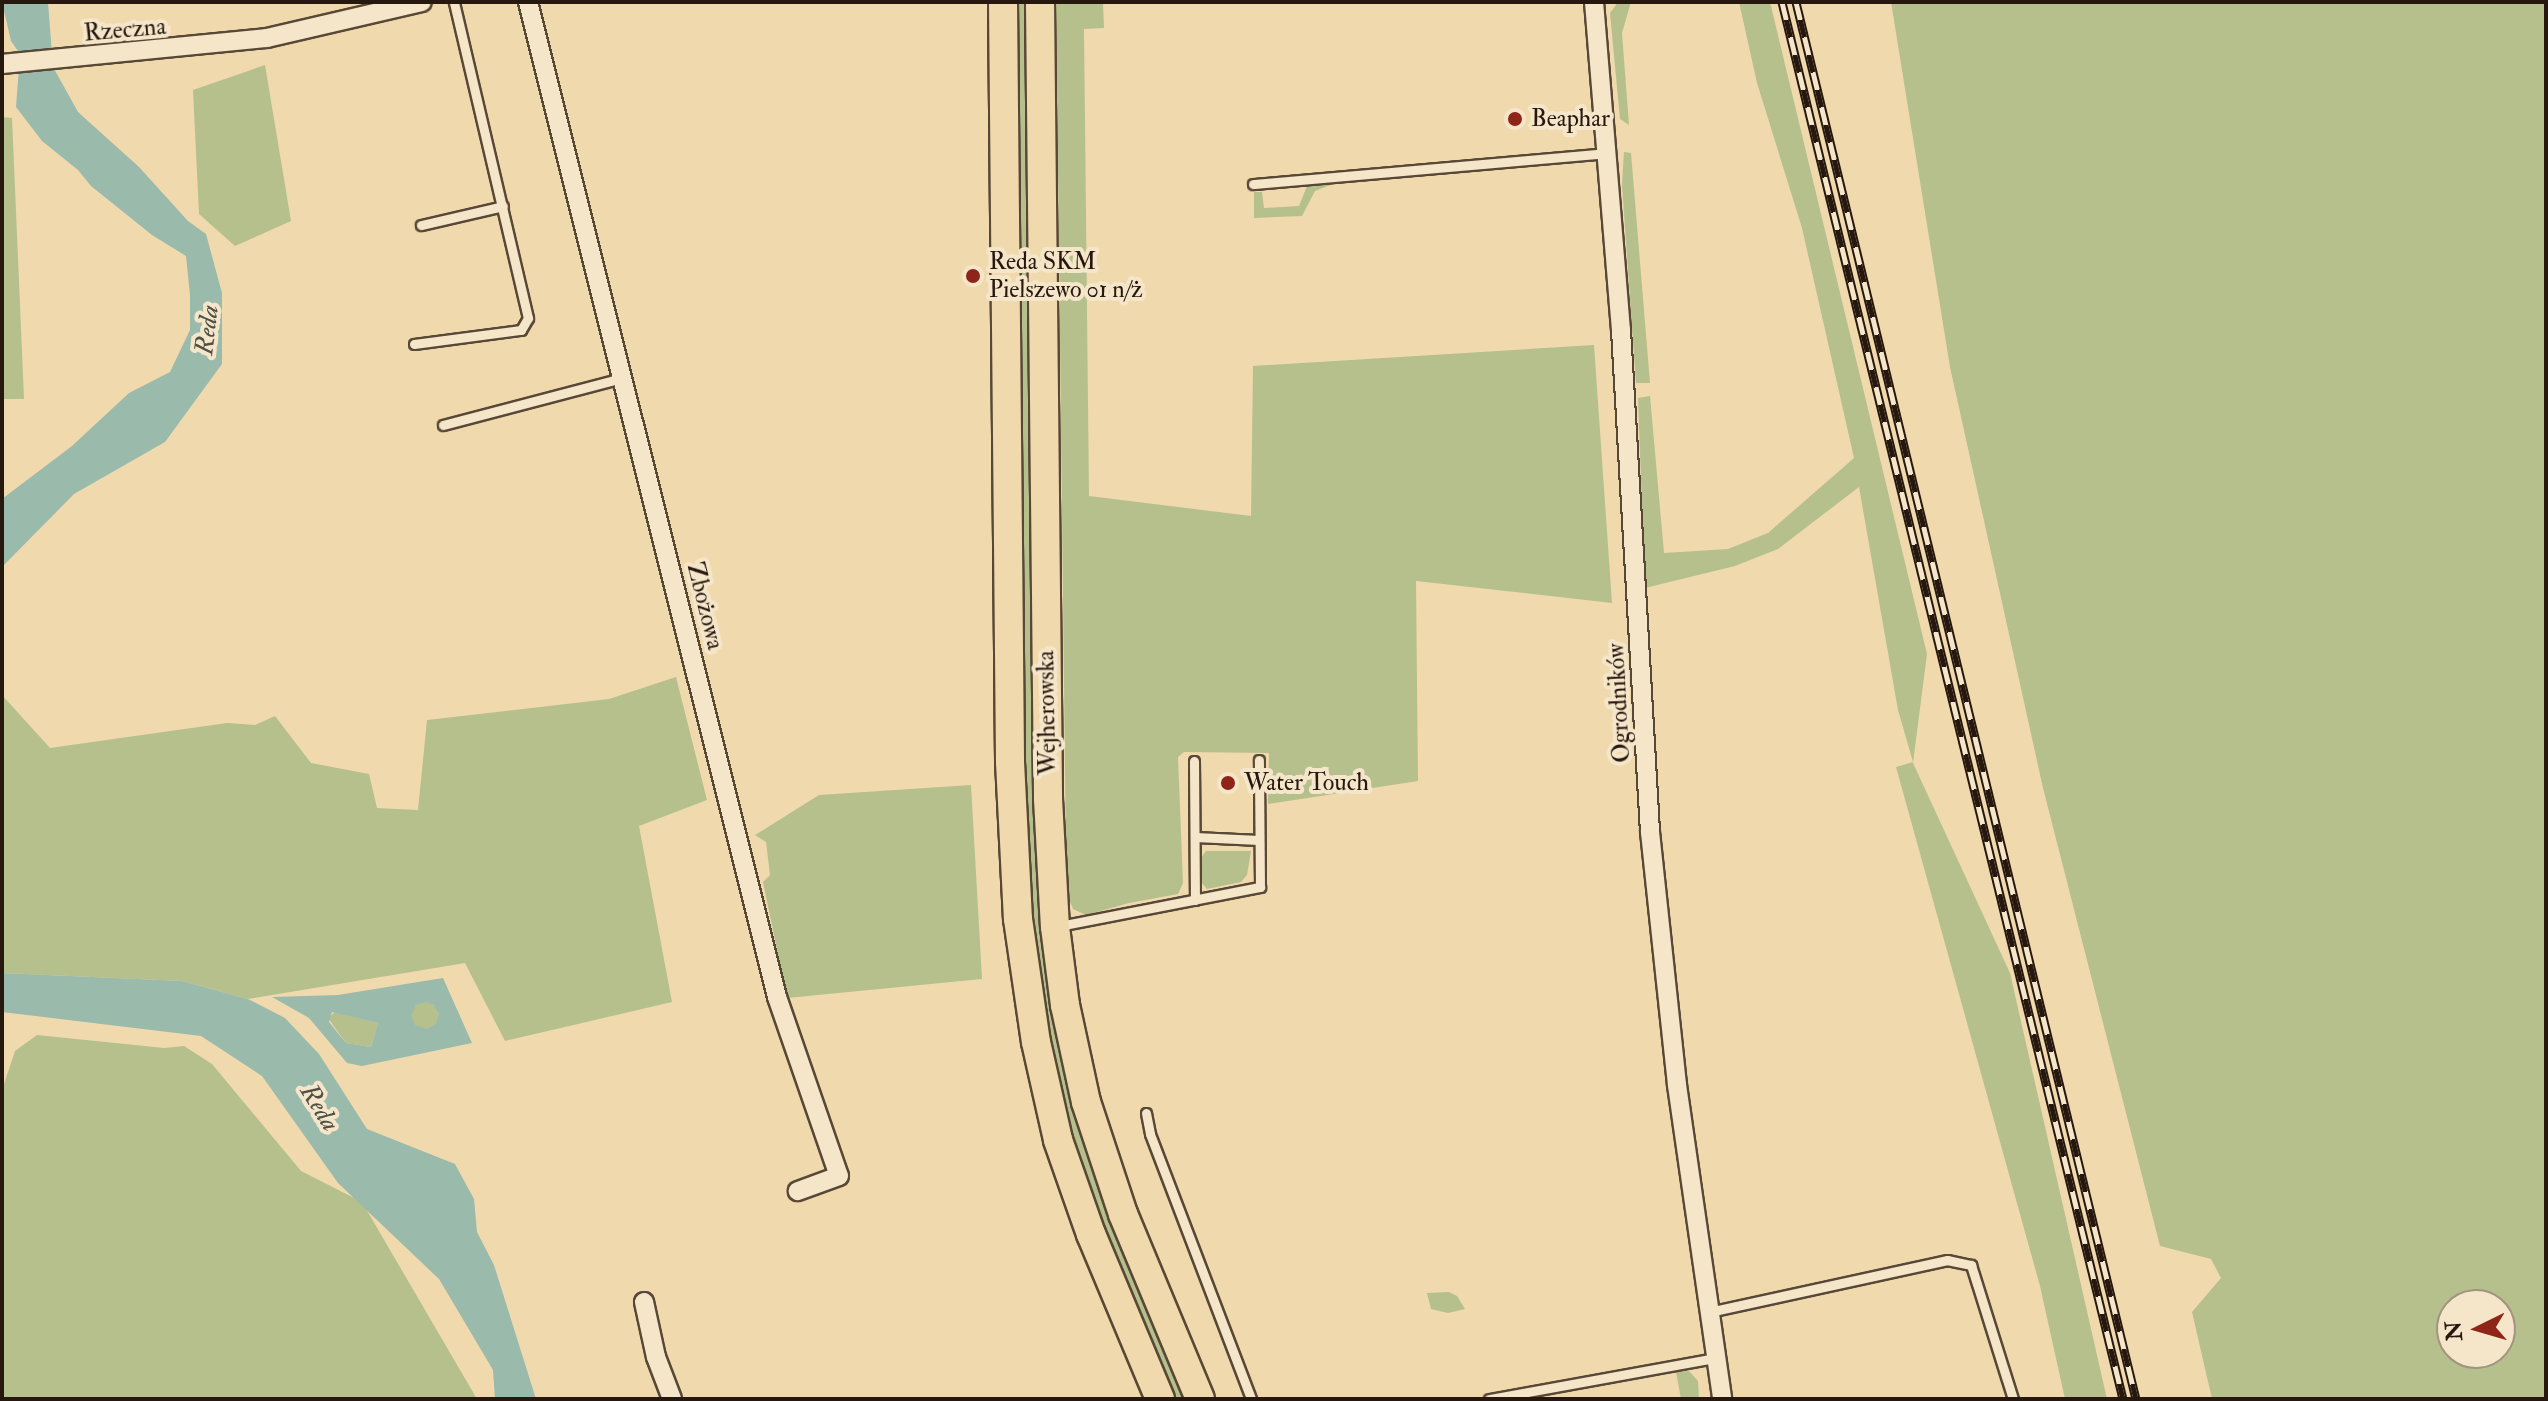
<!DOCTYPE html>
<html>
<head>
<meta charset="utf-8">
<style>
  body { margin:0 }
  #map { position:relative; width:2548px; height:1401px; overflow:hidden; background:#f0d9ad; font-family:"IM FELL Double Pica",serif }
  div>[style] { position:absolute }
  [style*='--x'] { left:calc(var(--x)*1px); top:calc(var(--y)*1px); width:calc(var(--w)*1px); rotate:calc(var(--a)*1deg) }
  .green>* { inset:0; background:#b5c08d }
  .round { border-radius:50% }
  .water>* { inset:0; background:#9abaac }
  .roads { filter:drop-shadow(2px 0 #584836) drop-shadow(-2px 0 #584836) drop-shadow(0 2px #584836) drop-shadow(0 -2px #584836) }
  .service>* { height:9px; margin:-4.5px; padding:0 4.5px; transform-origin:4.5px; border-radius:4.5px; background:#f5e6ca }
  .minor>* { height:18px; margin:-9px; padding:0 9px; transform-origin:9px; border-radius:9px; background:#f5e6ca }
  .primary>* { height:28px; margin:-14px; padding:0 14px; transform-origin:14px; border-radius:14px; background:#f0d9ad }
  .rail>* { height:9px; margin-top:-4.5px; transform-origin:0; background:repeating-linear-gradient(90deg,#f5e6ca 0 18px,#26180f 0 36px); box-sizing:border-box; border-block:2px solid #26180f }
  .dots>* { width:22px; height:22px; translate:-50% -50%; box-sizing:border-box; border:4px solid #f5e6ca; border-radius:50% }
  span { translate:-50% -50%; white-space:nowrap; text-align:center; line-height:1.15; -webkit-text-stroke:8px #f5e6ca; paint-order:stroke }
  .street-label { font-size:24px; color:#26180f }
  .poi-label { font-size:24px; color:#26180f }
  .left { translate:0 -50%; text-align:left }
  .water-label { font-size:26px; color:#4f5146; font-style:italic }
  .frame { position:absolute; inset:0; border:4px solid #26180f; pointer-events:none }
  .north { position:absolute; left:2436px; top:1289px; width:80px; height:80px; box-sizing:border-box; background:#f5e6ca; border:2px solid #a2947f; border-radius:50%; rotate:265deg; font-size:22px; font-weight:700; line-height:32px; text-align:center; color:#26180f }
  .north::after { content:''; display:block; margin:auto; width:28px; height:36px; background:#8f2418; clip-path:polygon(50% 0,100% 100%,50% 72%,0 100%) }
</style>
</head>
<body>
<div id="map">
  <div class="green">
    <i style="clip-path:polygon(1016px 2px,1026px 2px,1034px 780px,1044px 956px,1059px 1051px,1082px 1139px,1185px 1399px,1174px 1399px,1077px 1155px,1052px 1055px,1040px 978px,1031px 902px,1023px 721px)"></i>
    <i style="clip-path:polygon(1056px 2px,1103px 2px,1104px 28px,1084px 29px,1089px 496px,1251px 516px,1253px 366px,1594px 345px,1612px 603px,1416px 581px,1418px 781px,1268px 804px,1269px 753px,1184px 752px,1178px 757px,1183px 883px,1178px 894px,1129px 903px,1086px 915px,1073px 909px,1069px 899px,1066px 852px)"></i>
    <i style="clip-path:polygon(1618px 2px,1631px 2px,1622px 33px,1629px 125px,1620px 119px,1610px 13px)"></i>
    <i style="clip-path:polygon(1739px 2px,1770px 2px,1927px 654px,1913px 763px,2010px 973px,2107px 1399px,2065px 1399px,2040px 1286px,1896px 767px,1913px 762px,1898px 710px,1859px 487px,1778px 549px,1735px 566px,1645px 588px,1638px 398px,1650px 396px,1664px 553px,1728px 549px,1768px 533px,1854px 458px,1802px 228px,1757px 83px)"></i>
    <i style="clip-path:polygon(evenodd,1891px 2px,2546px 2px,2546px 1399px,2212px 1399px,2192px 1312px,2221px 1278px,2211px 1259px,2160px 1246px,2043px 788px,1950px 367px,1891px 2px,2452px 1305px,2500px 1305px,2500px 1353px,2452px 1353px,2452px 1305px)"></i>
    <i style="clip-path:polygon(265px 65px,291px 221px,235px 246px,199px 214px,193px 90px)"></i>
    <i style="clip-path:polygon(2px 117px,12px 118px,24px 399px,2px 399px)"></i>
    <i style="clip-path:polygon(1624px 152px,1631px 153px,1650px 383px,1636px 383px,1622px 185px)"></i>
    <i style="clip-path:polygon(1333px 184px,1315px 191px,1302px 216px,1254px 218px,1254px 192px,1262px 192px,1264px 208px,1299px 206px,1307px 186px)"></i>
    <i style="clip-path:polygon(676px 677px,707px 800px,639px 826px,672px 1002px,505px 1041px,465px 963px,248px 999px,182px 981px,2px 973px,2px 695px,50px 748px,227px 723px,255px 725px,275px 716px,311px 763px,369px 774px,377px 808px,418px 810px,427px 720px,609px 699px)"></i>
    <i style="clip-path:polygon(971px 785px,982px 979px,787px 998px,763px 882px,770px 875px,766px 842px,755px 835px,819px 795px)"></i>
    <i style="clip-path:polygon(1206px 851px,1251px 851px,1247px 875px,1241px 882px,1207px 889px,1201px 882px,1200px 859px)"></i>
    <i class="round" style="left:411px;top:1002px;width:28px;height:28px"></i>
    <i style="clip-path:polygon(335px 1012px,378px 1023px,371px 1047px,346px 1043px,328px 1018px)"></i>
    <i style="clip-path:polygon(37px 1035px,164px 1048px,184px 1046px,212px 1064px,301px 1171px,362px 1202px,477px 1399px,2px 1399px,2px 1090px,15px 1051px)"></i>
    <i style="clip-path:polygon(1449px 1292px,1457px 1296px,1465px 1309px,1448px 1313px,1431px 1309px,1427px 1293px)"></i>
    <i style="clip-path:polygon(1689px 1371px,1698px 1381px,1699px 1399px,1681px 1399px,1676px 1372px)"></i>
  </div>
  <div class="water">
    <i style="clip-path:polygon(2px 2px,48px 2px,53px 67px,78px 112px,139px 167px,188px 221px,206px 234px,222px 293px,222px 364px,165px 442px,74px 494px,2px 567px,2px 499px,72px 446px,129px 393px,170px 372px,190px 330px,190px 295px,186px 256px,152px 235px,91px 186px,78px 170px,42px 141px,16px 107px,20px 54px,11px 41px)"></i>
    <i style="clip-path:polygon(2px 973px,182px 981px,248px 999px,285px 1018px,319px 1054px,367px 1129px,455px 1164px,474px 1199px,477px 1232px,494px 1265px,536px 1399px,495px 1399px,493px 1370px,439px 1279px,338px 1183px,262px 1076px,201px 1036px,2px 1012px)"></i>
    <i style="clip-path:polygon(evenodd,443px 978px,472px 1043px,362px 1066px,347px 1063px,309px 1018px,272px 997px,338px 995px,443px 978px,426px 1002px,434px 1005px,439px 1014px,436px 1024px,427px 1029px,415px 1025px,411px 1016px,416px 1005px,426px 1002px,443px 978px,332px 1012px,378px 1023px,371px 1047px,346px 1043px,329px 1022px,332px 1012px)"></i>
  </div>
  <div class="roads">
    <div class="service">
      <i style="--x:1253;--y:184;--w:352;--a:-5"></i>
      <i style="--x:421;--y:225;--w:84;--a:-13"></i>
      <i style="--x:414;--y:344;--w:108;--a:-7.5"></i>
      <i style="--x:521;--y:330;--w:14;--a:-60"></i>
      <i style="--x:528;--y:318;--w:325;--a:-103.2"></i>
      <i style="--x:443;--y:425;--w:185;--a:-14.7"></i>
      <i style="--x:1194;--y:761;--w:139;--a:89.6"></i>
      <i style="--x:1195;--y:837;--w:64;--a:2.7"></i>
      <i style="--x:1059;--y:926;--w:205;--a:-11"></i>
      <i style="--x:1260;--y:887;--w:127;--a:-90.5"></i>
      <i style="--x:1146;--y:1113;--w:21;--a:79"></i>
      <i style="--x:1150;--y:1134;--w:284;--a:69.1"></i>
      <i style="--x:1709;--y:1312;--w:244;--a:-12.3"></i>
      <i style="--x:1947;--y:1260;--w:25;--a:12"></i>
      <i style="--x:1971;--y:1265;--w:140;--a:72.6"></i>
      <i style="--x:1489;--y:1399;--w:230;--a:-10.3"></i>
    </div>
    <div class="minor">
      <i style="--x:528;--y:2;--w:1026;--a:75.95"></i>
      <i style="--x:777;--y:997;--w:189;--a:70.9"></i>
      <i style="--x:839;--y:1176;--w:44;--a:159.9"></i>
      <i style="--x:1594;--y:2;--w:329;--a:85.3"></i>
      <i style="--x:1621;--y:330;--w:503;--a:86.69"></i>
      <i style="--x:1650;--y:832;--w:254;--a:83.9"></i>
      <i style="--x:1677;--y:1085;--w:317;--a:81.8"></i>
      <i style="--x:2;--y:64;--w:266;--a:-5.6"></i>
      <i style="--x:267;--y:38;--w:159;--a:-13.1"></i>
      <i style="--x:644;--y:1302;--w:56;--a:77.7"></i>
      <i style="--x:656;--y:1357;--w:45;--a:69.1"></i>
    </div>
    <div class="primary">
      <i style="--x:1003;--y:2;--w:760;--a:89.47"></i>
      <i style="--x:1010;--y:762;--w:157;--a:87.1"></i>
      <i style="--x:1018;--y:919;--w:124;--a:81.7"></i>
      <i style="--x:1036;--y:1042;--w:100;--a:77.3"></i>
      <i style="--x:1058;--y:1140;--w:100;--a:70.7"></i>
      <i style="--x:1091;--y:1234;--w:179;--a:67.3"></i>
      <i style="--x:1040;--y:2;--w:797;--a:89.42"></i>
      <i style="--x:1048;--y:799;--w:128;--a:86.9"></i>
      <i style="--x:1055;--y:927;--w:79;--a:82.7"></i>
      <i style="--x:1065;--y:1005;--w:99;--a:77.8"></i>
      <i style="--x:1086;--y:1102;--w:118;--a:71.7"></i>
      <i style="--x:1123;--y:1214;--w:200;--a:67.4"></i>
    </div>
  </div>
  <div class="rail">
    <i style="--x:1782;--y:2;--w:1438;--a:76.28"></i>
    <i style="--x:1796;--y:2;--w:1438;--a:76.32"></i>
  </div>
  <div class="dots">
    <i style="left:1515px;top:119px;background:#8f2418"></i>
    <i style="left:973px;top:276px;background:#8f2418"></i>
    <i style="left:1228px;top:783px;background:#8f2418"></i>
  </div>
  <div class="street-label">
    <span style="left:125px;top:30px;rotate:-5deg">Rzeczna</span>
    <span style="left:705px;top:606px;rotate:76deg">Zbożowa</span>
    <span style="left:1619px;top:703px;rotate:-93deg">Ogrodników</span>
    <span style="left:1047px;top:713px;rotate:-91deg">Wejherowska</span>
  </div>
  <div class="poi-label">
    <span class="left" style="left:1531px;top:119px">Beaphar</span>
    <span class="left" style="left:989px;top:276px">Reda SKM<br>Pielszewo 01 n/ż</span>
    <span class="left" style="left:1244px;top:783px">Water Touch</span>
  </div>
  <div class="water-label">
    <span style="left:208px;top:330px;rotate:-83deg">Reda</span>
    <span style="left:319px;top:1108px;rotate:58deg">Reda</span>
  </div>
  <div class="frame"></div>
  <div class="north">N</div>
</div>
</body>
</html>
